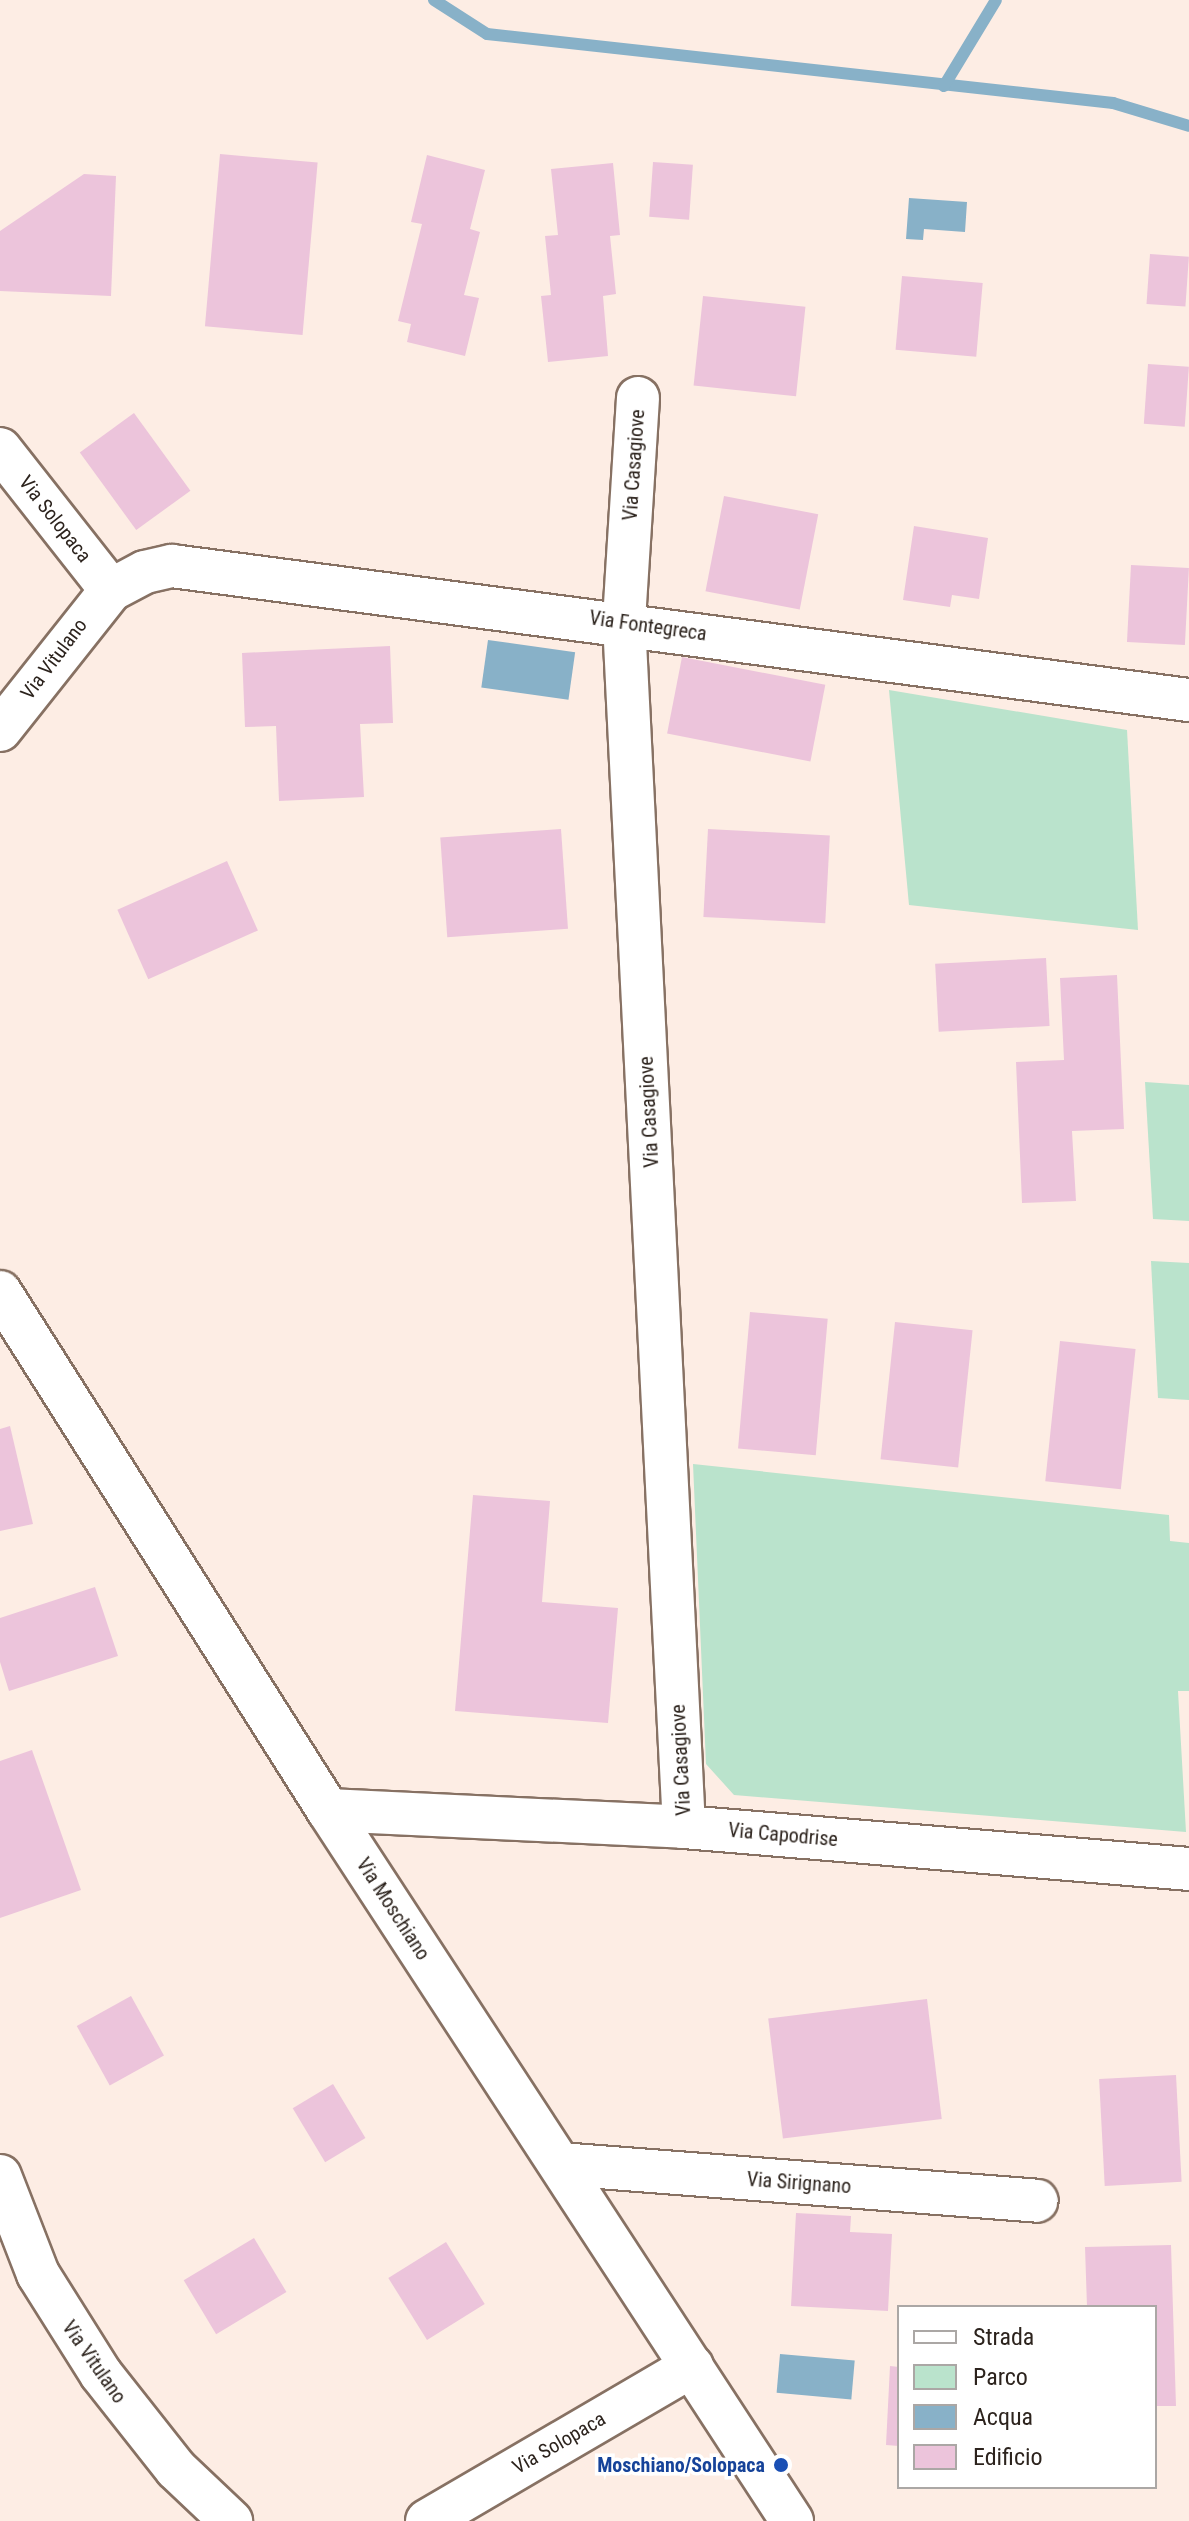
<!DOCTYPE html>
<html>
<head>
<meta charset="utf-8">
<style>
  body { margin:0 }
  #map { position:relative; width:1189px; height:2521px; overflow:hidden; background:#fdede4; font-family:"Roboto Condensed",sans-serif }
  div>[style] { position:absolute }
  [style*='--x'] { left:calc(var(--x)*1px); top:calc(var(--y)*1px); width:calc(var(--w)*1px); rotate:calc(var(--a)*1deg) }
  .green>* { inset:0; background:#bae3cc }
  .water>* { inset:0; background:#88b1c8; transform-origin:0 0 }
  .stream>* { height:12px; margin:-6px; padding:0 6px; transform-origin:6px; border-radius:6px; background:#88b1c8 }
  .building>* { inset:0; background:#ecc4db; transform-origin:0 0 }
  .roads { filter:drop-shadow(2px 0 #877163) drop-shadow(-2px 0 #877163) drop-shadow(0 2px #877163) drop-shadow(0 -2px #877163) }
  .minor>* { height:42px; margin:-21px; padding:0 21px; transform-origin:21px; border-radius:21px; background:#fff }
  .dots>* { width:22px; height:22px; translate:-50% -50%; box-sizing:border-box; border:4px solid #fff; border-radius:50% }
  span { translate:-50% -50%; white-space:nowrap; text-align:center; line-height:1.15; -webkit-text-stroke:7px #fff; paint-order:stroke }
  .street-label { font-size:20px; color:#2c231d }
  .transit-label { font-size:20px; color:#164399; font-weight:700 }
  .right { translate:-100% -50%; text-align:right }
  .legend { position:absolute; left:897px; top:2305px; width:260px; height:184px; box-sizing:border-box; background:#fff; border:2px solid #aba7a5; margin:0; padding:10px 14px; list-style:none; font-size:24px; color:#2c231d }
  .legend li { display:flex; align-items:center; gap:16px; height:40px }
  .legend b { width:40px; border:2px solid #aba7a5 }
</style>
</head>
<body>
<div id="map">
  <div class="green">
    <i style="clip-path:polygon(889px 690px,1127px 730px,1138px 930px,909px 905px)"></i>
    <i style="clip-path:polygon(1145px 1082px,1189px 1085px,1189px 1221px,1153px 1219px)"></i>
    <i style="clip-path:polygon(1151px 1261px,1189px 1263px,1189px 1400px,1158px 1398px)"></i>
    <i style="clip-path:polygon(693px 1464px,1169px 1515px,1170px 1541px,1189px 1543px,1189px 1691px,1178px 1691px,1186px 1832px,734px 1795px,706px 1764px)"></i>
  </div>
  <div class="water">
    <i style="clip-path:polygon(909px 198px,967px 202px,965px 232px,924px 229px,923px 240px,906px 239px)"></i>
    <i style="left:488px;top:640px;width:88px;height:48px;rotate:8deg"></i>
    <i style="left:780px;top:2354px;width:75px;height:39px;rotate:5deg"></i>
  </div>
  <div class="stream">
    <i style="--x:434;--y:0;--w:63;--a:32.7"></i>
    <i style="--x:487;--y:34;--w:630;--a:6.29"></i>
    <i style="--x:1113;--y:103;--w:79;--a:16.8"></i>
    <i style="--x:944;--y:86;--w:100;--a:-58.8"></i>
  </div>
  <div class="building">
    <i style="left:220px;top:154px;width:98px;height:173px;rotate:5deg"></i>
    <i style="clip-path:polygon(427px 155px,485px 170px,470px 229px,480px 232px,464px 295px,479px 298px,465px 356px,407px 342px,411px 324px,398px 321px,422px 224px,411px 222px)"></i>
    <i style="left:653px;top:162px;width:40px;height:55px;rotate:4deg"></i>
    <i style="clip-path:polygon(613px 163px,620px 235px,610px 236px,616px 294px,603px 296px,608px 356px,548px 362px,541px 296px,551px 295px,545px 236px,558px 235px,551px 169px)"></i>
    <i style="clip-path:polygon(84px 174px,116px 176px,111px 296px,0 291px,0 231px)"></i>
    <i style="left:1150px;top:254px;width:39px;height:50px;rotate:4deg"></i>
    <i style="left:902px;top:276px;width:81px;height:74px;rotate:5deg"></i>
    <i style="left:703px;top:296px;width:103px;height:90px;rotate:6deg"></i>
    <i style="left:1148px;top:364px;width:41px;height:60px;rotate:4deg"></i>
    <i style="left:134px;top:413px;width:96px;height:67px;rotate:54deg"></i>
    <i style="left:724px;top:496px;width:96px;height:97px;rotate:11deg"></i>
    <i style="clip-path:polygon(914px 526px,988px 538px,979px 599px,952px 595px,950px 607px,903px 600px)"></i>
    <i style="left:1131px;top:565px;width:58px;height:77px;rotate:3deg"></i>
    <i style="clip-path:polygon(390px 646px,393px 723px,360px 724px,364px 797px,279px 801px,276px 726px,245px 727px,242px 653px)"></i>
    <i style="left:682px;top:657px;width:146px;height:78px;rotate:11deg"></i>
    <i style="left:561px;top:829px;width:100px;height:121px;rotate:86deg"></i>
    <i style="left:708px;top:829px;width:122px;height:88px;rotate:3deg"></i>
    <i style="left:227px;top:861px;width:76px;height:120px;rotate:66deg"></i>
    <i style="left:1046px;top:958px;width:68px;height:111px;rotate:87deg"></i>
    <i style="clip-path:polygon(1117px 975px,1124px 1129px,1072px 1131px,1076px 1201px,1022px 1203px,1016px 1062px,1064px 1060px,1060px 978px)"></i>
    <i style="left:750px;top:1312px;width:78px;height:137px;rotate:5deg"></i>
    <i style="left:895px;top:1322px;width:78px;height:138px;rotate:6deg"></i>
    <i style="left:1060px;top:1341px;width:76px;height:141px;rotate:6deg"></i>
    <i style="clip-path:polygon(10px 1426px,33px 1524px,0 1531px,0 1429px)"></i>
    <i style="clip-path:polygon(473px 1495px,550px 1501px,542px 1602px,618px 1608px,608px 1723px,455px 1711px)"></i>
    <i style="clip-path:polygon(95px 1587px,118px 1656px,9px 1691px,0 1662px,0 1618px)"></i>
    <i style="clip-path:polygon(32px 1750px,81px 1890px,0 1918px,0 1761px)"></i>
    <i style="left:131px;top:1996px;width:68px;height:62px;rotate:61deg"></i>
    <i style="left:927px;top:1999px;width:121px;height:160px;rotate:83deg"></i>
    <i style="left:1176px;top:2075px;width:107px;height:77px;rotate:87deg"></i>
    <i style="left:333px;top:2084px;width:63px;height:47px;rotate:59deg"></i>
    <i style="clip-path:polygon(796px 2213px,851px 2216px,850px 2232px,892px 2234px,888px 2311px,791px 2306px)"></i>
    <i style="left:254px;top:2238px;width:63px;height:82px;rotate:59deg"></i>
    <i style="left:446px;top:2242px;width:73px;height:68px;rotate:58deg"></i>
    <i style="clip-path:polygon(1171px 2245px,1176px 2406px,1155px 2406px,1155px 2307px,1087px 2307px,1085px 2247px)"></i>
    <i style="clip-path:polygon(890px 2366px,899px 2367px,899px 2446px,886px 2445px)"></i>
  </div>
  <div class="roads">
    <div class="minor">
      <i style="--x:638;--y:398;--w:224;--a:93.6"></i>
      <i style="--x:624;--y:622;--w:1206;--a:87.15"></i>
      <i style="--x:0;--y:449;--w:179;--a:51.8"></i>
      <i style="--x:0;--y:730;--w:179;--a:-51.6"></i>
      <i style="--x:111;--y:590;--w:38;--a:-28"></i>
      <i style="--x:145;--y:572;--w:28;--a:-13"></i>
      <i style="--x:172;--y:566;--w:1026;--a:7.51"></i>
      <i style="--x:0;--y:1292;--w:613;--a:57.66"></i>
      <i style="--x:328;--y:1810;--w:849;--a:56.87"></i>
      <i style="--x:328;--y:1810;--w:356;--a:2.7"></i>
      <i style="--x:684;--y:1827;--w:507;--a:4.75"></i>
      <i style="--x:560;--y:2164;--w:478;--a:4.4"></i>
      <i style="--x:0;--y:2176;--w:105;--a:68.8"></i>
      <i style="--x:38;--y:2274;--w:118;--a:57.8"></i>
      <i style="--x:101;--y:2374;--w:121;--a:51.7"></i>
      <i style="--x:176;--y:2469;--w:76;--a:43.4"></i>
      <i style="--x:427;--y:2521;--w:307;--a:-30.3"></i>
    </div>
  </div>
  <div class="dots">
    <i style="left:781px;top:2465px;background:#1a4fb4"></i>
  </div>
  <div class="street-label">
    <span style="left:634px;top:465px;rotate:-86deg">Via Casagiove</span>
    <span style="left:55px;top:519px;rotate:52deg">Via Solopaca</span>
    <span style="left:648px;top:626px;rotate:8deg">Via Fontegreca</span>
    <span style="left:54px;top:659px;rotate:-53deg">Via Vitulano</span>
    <span style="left:649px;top:1112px;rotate:-93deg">Via Casagiove</span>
    <span style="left:681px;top:1760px;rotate:-93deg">Via Casagiove</span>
    <span style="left:783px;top:1835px;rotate:5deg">Via Capodrise</span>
    <span style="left:393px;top:1909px;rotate:57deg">Via Moschiano</span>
    <span style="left:799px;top:2183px;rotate:4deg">Via Sirignano</span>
    <span style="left:94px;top:2362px;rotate:55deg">Via Vitulano</span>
    <span style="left:559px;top:2443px;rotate:-30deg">Via Solopaca</span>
  </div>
  <div class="transit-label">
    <span class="right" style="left:765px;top:2465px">Moschiano/Solopaca</span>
  </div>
  <ul class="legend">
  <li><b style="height:10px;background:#fff"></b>Strada</li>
  <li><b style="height:22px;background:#bae3cc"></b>Parco</li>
  <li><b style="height:22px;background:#88b1c8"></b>Acqua</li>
  <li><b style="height:22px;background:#ecc4db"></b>Edificio</li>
  </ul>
</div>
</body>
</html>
